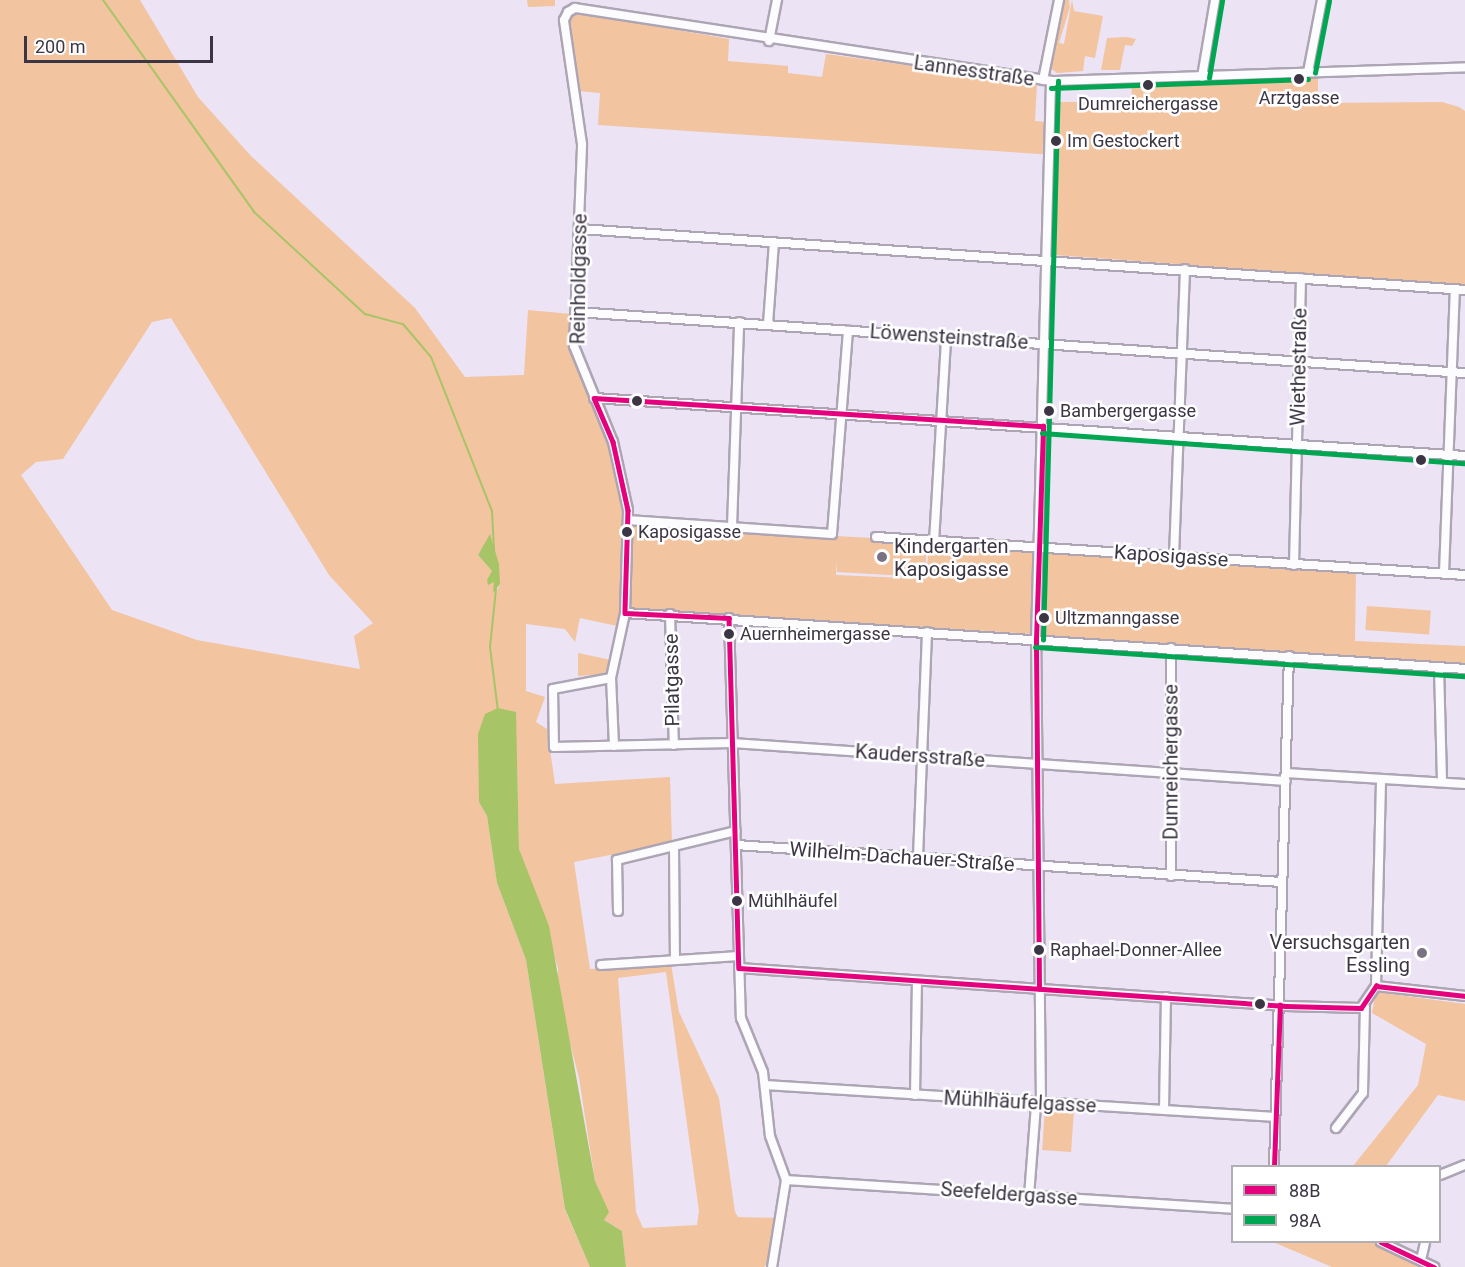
<!DOCTYPE html>
<html>
<head>
<meta charset="utf-8">
<style>
  body { margin:0 }
  #map { position:relative; width:1465px; height:1267px; overflow:hidden; background:#ece3f5; font-family:Roboto,sans-serif }
  div>[style] { position:absolute }
  [style*='--x'] { left:calc(var(--x)*1px); top:calc(var(--y)*1px); width:calc(var(--w)*1px); rotate:calc(var(--a)*1deg) }
  .green>* { inset:0; background:#f2c49f; transform-origin:0 0 }
  .water>* { inset:0; background:#a7c467 }
  .stream>* { height:2px; margin:-1px; padding:0 1px; transform-origin:1px; border-radius:1px; background:#a7c467 }
  .roads { filter:drop-shadow(2px 0 #ada5b4) drop-shadow(-2px 0 #ada5b4) drop-shadow(0 2px #ada5b4) drop-shadow(0 -2px #ada5b4) }
  .minor>* { height:8px; margin:-4px; padding:0 4px; transform-origin:4px; border-radius:4px; background:#fcfbfe }
  .bus-1>* { height:4.5px; margin:-2.25px; padding:0 2.25px; transform-origin:2.25px; border-radius:2.25px; background:#e5007d }
  .bus-2>* { height:4.5px; margin:-2.25px; padding:0 2.25px; transform-origin:2.25px; border-radius:2.25px; background:#00a651 }
  .dots>* { width:16px; height:16px; translate:-50% -50%; box-sizing:border-box; border:3px solid #fff; border-radius:50% }
  span { translate:-50% -50%; white-space:nowrap; text-align:center; line-height:1.15; -webkit-text-stroke:5px #fff; paint-order:stroke }
  .bus-label { font-size:18px; color:#3c3544 }
  .left { translate:0 -50%; text-align:left }
  .street-label { font-size:20px; color:#3c3544 }
  .poi-label { font-size:20px; color:#3c3544 }
  .right { translate:-100% -50%; text-align:right }
  .legend { position:absolute; left:1231px; top:1165px; width:210px; height:78px; box-sizing:border-box; background:#fff; border:2px solid #b1aeb4; margin:0; padding:8px 10px; list-style:none; font-size:18px; color:#3c3544 }
  .legend li { display:flex; align-items:center; gap:12px; height:30px }
  .legend b { width:30px; border:2px solid #b1aeb4 }
  .scale { position:absolute; left:24px; top:36px; width:189px; height:27px; box-sizing:border-box; border:3px solid #3c3544; border-top:0; padding-left:8px; font-size:18px; line-height:21px; white-space:nowrap; color:#3c3544; -webkit-text-stroke:4px #fff; paint-order:stroke }
</style>
</head>
<body>
<div id="map">
  <div class="green">
    <i style="clip-path:polygon(evenodd,0 0,140px 0,198px 97px,251px 156px,415px 308px,465px 377px,524px 375px,528px 310px,571px 314px,571px 346px,611px 452px,624px 516px,620px 614px,617px 626px,580px 618px,575px 642px,565px 629px,526px 624px,526px 691px,545px 697px,536px 722px,547px 729px,555px 784px,670px 777px,672px 843px,574px 862px,590px 969px,671px 964px,679px 1012px,719px 1098px,735px 1212px,738px 1217px,779px 1218px,772px 1258px,764px 1267px,626px 1267px,622px 1231px,604px 1220px,608px 1212px,595px 1181px,579px 1078px,558px 996px,558px 968px,519px 849px,517px 762px,479px 770px,479px 802px,487px 816px,497px 883px,526px 960px,565px 1210px,590px 1267px,0 1267px,0 0,171px 318px,329px 575px,373px 623px,354px 636px,360px 669px,197px 640px,112px 610px,21px 475px,36px 462px,63px 459px,152px 322px,171px 318px,0 0,488px 539px,500px 584px,496px 592px,494px 582px,488px 580px,492px 571px,478px 555px,488px 539px,0 0,666px 972px,699px 1211px,697px 1225px,643px 1228px,636px 1212px,618px 978px,666px 972px)"></i>
    <i style="clip-path:polygon(527px 0,555px 0,555px 6px,528px 7px)"></i>
    <i style="clip-path:polygon(1061px 0,1069px 0,1070px 7px,1059px 43px,1064px 44px,1072px 0,1074px 11px,1103px 16px,1095px 58px,1085px 56px,1083px 71px,1057px 73px,1048px 66px)"></i>
    <i style="clip-path:polygon(575px 12px,729px 39px,728px 61px,788px 66px,788px 73px,822px 77px,826px 54px,1037px 83px,1035px 121px,1056px 123px,1056px 102px,1131px 102px,1132px 85px,1308px 78px,1318px 78px,1318px 103px,1442px 102px,1459px 107px,1465px 111px,1465px 285px,1055px 255px,1055px 155px,598px 125px,600px 93px,579px 91px,573px 62px,567px 21px)"></i>
    <i style="clip-path:polygon(1126px 37px,1136px 39px,1132px 46px,1125px 45px,1120px 70px,1101px 70px,1107px 38px)"></i>
    <i style="clip-path:polygon(632px 525px,927px 541px,925px 577px,837px 572px,837px 561px,836px 575px,926px 579px,929px 544px,1035px 551px,1032px 634px,633px 609px,628px 605px)"></i>
    <i style="clip-path:polygon(1049px 551px,1356px 573px,1355px 641px,1465px 646px,1465px 664px,1044px 636px,1043px 555px)"></i>
    <i style="left:1367px;top:606px;width:64px;height:24px;rotate:4deg"></i>
    <i style="clip-path:polygon(578px 653px,611px 660px,607px 674px,578px 676px)"></i>
    <i style="clip-path:polygon(1376px 992px,1465px 1004px,1465px 1101px,1438px 1095px,1386px 1166px,1353px 1166px,1418px 1085px,1426px 1044px,1372px 1013px)"></i>
    <i style="left:1045px;top:1109px;width:29px;height:41px;rotate:4deg"></i>
    <i style="clip-path:polygon(1273px 1242px,1373px 1242px,1426px 1267px,1332px 1267px)"></i>
  </div>
  <div class="water">
    <i style="clip-path:polygon(490px 534px,499px 564px,500px 584px,493px 593px,494px 582px,488px 585px,487px 580px,492px 571px,478px 555px)"></i>
    <i style="clip-path:polygon(498px 708px,516px 712px,519px 849px,549px 926px,595px 1181px,609px 1212px,604px 1220px,622px 1231px,626px 1267px,590px 1267px,565px 1209px,526px 960px,497px 883px,487px 816px,479px 802px,478px 734px,485px 714px)"></i>
  </div>
  <div class="stream">
    <i style="--x:103;--y:0;--w:260;--a:54.5"></i>
    <i style="--x:254;--y:212;--w:151;--a:42.6"></i>
    <i style="--x:365;--y:314;--w:39;--a:15"></i>
    <i style="--x:403;--y:324;--w:43;--a:49.7"></i>
    <i style="--x:431;--y:357;--w:166;--a:68.4"></i>
    <i style="--x:492;--y:511;--w:39;--a:87"></i>
    <i style="--x:496;--y:589;--w:58;--a:95.9"></i>
    <i style="--x:490;--y:647;--w:64;--a:82.9"></i>
  </div>
  <div class="roads">
    <div class="minor">
      <i style="--x:769;--y:41;--w:42;--a:-79"></i>
      <i style="--x:1308;--y:72;--w:73;--a:-79"></i>
      <i style="--x:1202;--y:77;--w:78;--a:-80.4"></i>
      <i style="--x:1043;--y:80;--w:82;--a:-78.7"></i>
      <i style="--x:580;--y:229;--w:887;--a:3.94"></i>
      <i style="--x:576;--y:312;--w:891;--a:3.93"></i>
      <i style="--x:768;--y:324;--w:82;--a:-85.8"></i>
      <i style="--x:594;--y:398;--w:873;--a:3.81"></i>
      <i style="--x:628;--y:520;--w:204;--a:3.9"></i>
      <i style="--x:832;--y:534;--w:204;--a:-85.5"></i>
      <i style="--x:732;--y:527;--w:205;--a:-88"></i>
      <i style="--x:876;--y:537;--w:590;--a:3.69"></i>
      <i style="--x:934;--y:542;--w:204;--a:-86.6"></i>
      <i style="--x:1174;--y:556;--w:287;--a:-87.8"></i>
      <i style="--x:1294;--y:565;--w:287;--a:-88.6"></i>
      <i style="--x:1444;--y:573;--w:284;--a:-87.8"></i>
      <i style="--x:625;--y:613;--w:842;--a:3.81"></i>
      <i style="--x:670;--y:614;--w:131;--a:88.3"></i>
      <i style="--x:729;--y:618;--w:400;--a:88.3"></i>
      <i style="--x:741;--y:1018;--w:58;--a:67.8"></i>
      <i style="--x:763;--y:1072;--w:64;--a:83.8"></i>
      <i style="--x:770;--y:1136;--w:47;--a:70"></i>
      <i style="--x:786;--y:1180;--w:88;--a:99.1"></i>
      <i style="--x:1439;--y:667;--w:115;--a:88.5"></i>
      <i style="--x:611;--y:678;--w:59;--a:169.3"></i>
      <i style="--x:553;--y:689;--w:58;--a:89"></i>
      <i style="--x:554;--y:747;--w:178;--a:-1.3"></i>
      <i style="--x:732;--y:743;--w:555;--a:3.92"></i>
      <i style="--x:614;--y:746;--w:68;--a:-92.5"></i>
      <i style="--x:611;--y:678;--w:66;--a:-77.8"></i>
      <i style="--x:625;--y:613;--w:103;--a:-88.3"></i>
      <i style="--x:628;--y:510;--w:70;--a:-102.4"></i>
      <i style="--x:613;--y:442;--w:104;--a:-112.1"></i>
      <i style="--x:574;--y:346;--w:202;--a:-87.7"></i>
      <i style="--x:582;--y:144;--w:125;--a:-98.3"></i>
      <i style="--x:564;--y:20;--w:9;--a:-63"></i>
      <i style="--x:568;--y:12;--w:8;--a:-30"></i>
      <i style="--x:575;--y:8;--w:482;--a:8.7"></i>
      <i style="--x:1051;--y:81;--w:414;--a:-1.9"></i>
      <i style="--x:1286;--y:773;--w:179;--a:3.5"></i>
      <i style="--x:736;--y:845;--w:547;--a:3.88"></i>
      <i style="--x:674;--y:847;--w:112;--a:89.5"></i>
      <i style="--x:918;--y:857;--w:225;--a:-87.7"></i>
      <i style="--x:1171;--y:876;--w:228;--a:-90"></i>
      <i style="--x:618;--y:911;--w:51;--a:-91.1"></i>
      <i style="--x:617;--y:860;--w:122;--a:-13.7"></i>
      <i style="--x:601;--y:965;--w:138;--a:-3.7"></i>
      <i style="--x:739;--y:968;--w:548;--a:3.97"></i>
      <i style="--x:1286;--y:1006;--w:75;--a:1.5"></i>
      <i style="--x:1361;--y:1008;--w:27;--a:-56"></i>
      <i style="--x:1376;--y:986;--w:90;--a:6.4"></i>
      <i style="--x:1376;--y:986;--w:207;--a:-88.6"></i>
      <i style="--x:765;--y:1085;--w:511;--a:3.59"></i>
      <i style="--x:915;--y:1095;--w:114;--a:-89"></i>
      <i style="--x:1041;--y:1103;--w:463;--a:-90.6"></i>
      <i style="--x:1036;--y:640;--w:559;--a:-88.46"></i>
      <i style="--x:1164;--y:1110;--w:113;--a:-89"></i>
      <i style="--x:1336;--y:1128;--w:44;--a:-52.4"></i>
      <i style="--x:1363;--y:1093;--w:86;--a:-88.7"></i>
      <i style="--x:1274;--y:1166;--w:510;--a:-88.32"></i>
      <i style="--x:1440;--y:1175;--w:27;--a:-22"></i>
      <i style="--x:786;--y:1180;--w:447;--a:3.7"></i>
      <i style="--x:1029;--y:1196;--w:92;--a:-85.6"></i>
      <i style="--x:1381;--y:1242;--w:59;--a:25.3"></i>
      <i style="--x:1421;--y:1260;--w:18;--a:-77"></i>
    </div>
  </div>
  <div class="bus-1">
    <i style="--x:594;--y:398;--w:450;--a:3.6"></i>
    <i style="--x:594;--y:398;--w:48;--a:66.6"></i>
    <i style="--x:613;--y:442;--w:70;--a:77.6"></i>
    <i style="--x:628;--y:510;--w:103;--a:91.7"></i>
    <i style="--x:625;--y:613;--w:104;--a:2.8"></i>
    <i style="--x:729;--y:618;--w:350;--a:88.4"></i>
    <i style="--x:739;--y:968;--w:548;--a:3.97"></i>
    <i style="--x:1286;--y:1006;--w:75;--a:1.5"></i>
    <i style="--x:1361;--y:1008;--w:27;--a:-56"></i>
    <i style="--x:1376;--y:986;--w:90;--a:6.4"></i>
    <i style="--x:1039;--y:989;--w:349;--a:-90.5"></i>
    <i style="--x:1036;--y:640;--w:214;--a:-88.1"></i>
    <i style="--x:1274;--y:1166;--w:161;--a:-87.9"></i>
    <i style="--x:1381;--y:1242;--w:59;--a:25.3"></i>
  </div>
  <div class="bus-2">
    <i style="--x:1315;--y:73;--w:73;--a:-79"></i>
    <i style="--x:1209;--y:78;--w:78;--a:-80.4"></i>
    <i style="--x:1051;--y:88;--w:257;--a:-2"></i>
    <i style="--x:1042;--y:433;--w:423;--a:4.1"></i>
    <i style="--x:1043;--y:640;--w:559;--a:-88.46"></i>
    <i style="--x:1035;--y:647;--w:430;--a:3.9"></i>
  </div>
  <div class="dots">
    <i style="left:1299px;top:79px;background:#3c3544"></i>
    <i style="left:1148px;top:85px;background:#3c3544"></i>
    <i style="left:1056px;top:141px;background:#3c3544"></i>
    <i style="left:637px;top:401px;background:#3c3544"></i>
    <i style="left:1049px;top:411px;background:#3c3544"></i>
    <i style="left:1421px;top:460px;background:#3c3544"></i>
    <i style="left:627px;top:532px;background:#3c3544"></i>
    <i style="left:882px;top:557px;background:#7a7282"></i>
    <i style="left:1044px;top:618px;background:#3c3544"></i>
    <i style="left:729px;top:634px;background:#3c3544"></i>
    <i style="left:737px;top:901px;background:#3c3544"></i>
    <i style="left:1039px;top:950px;background:#3c3544"></i>
    <i style="left:1422px;top:953px;background:#7a7282"></i>
    <i style="left:1260px;top:1004px;background:#3c3544"></i>
  </div>
  <div class="bus-label">
    <span style="left:1299px;top:98px">Arztgasse</span>
    <span style="left:1148px;top:104px">Dumreichergasse</span>
    <span class="left" style="left:1067px;top:141px">Im Gestockert</span>
    <span class="left" style="left:1060px;top:411px">Bambergergasse</span>
    <span class="left" style="left:638px;top:532px">Kaposigasse</span>
    <span class="left" style="left:1055px;top:618px">Ultzmanngasse</span>
    <span class="left" style="left:740px;top:634px">Auernheimergasse</span>
    <span class="left" style="left:748px;top:901px">Mühlhäufel</span>
    <span class="left" style="left:1050px;top:950px">Raphael-Donner-Allee</span>
  </div>
  <div class="street-label">
    <span style="left:974px;top:71px;rotate:8deg">Lannesstraße</span>
    <span style="left:579px;top:279px;rotate:-89deg">Reinholdgasse</span>
    <span style="left:949px;top:337px;rotate:4deg">Löwensteinstraße</span>
    <span style="left:1299px;top:367px;rotate:-89deg">Wiethestraße</span>
    <span style="left:1171px;top:556px;rotate:4deg">Kaposigasse</span>
    <span style="left:672px;top:680px;rotate:-91deg">Pilatgasse</span>
    <span style="left:920px;top:756px;rotate:4deg">Kaudersstraße</span>
    <span style="left:1171px;top:762px;rotate:-90deg">Dumreichergasse</span>
    <span style="left:902px;top:857px;rotate:4deg">Wilhelm-Dachauer-Straße</span>
    <span style="left:1020px;top:1102px;rotate:3deg">Mühlhäufelgasse</span>
    <span style="left:1009px;top:1194px;rotate:4deg">Seefeldergasse</span>
  </div>
  <div class="poi-label">
    <span class="left" style="left:894px;top:558px">Kindergarten<br>Kaposigasse</span>
    <span class="right" style="left:1410px;top:954px">Versuchsgarten<br>Essling</span>
  </div>
  <ul class="legend">
  <li><b style="height:8px;background:#e5007d"></b>88B</li>
  <li><b style="height:8px;background:#00a651"></b>98A</li>
  </ul>
  <div class="scale">200 m</div>
</div>
</body>
</html>
